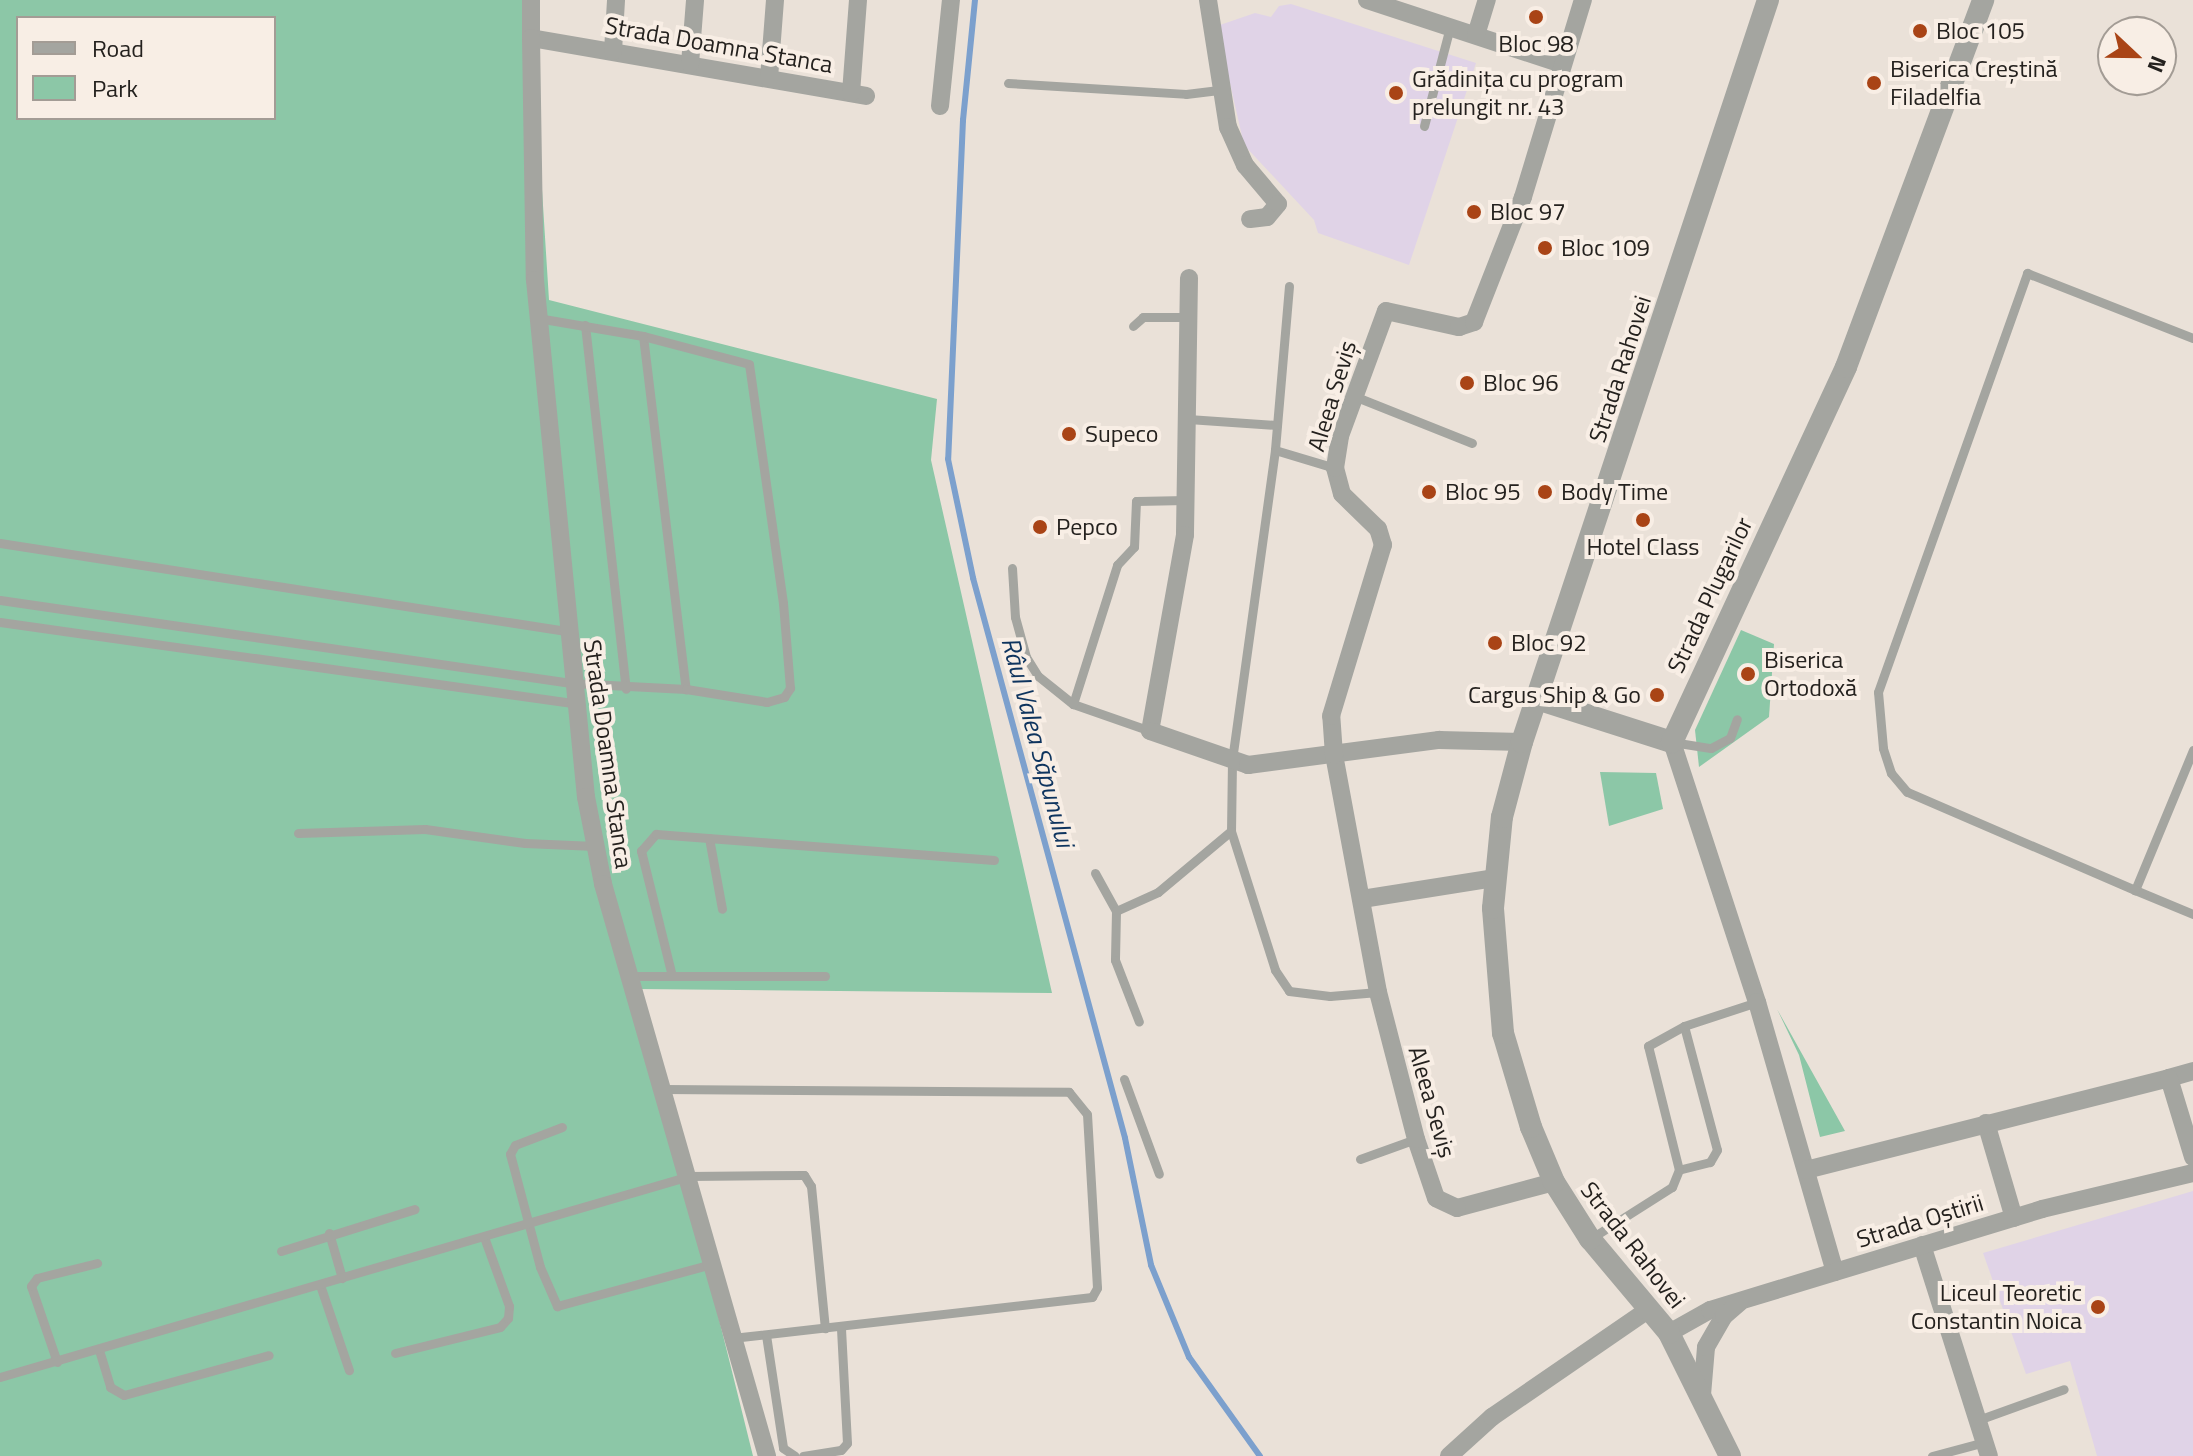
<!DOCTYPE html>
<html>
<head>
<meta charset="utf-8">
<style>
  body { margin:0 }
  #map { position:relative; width:2193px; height:1456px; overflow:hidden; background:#eae1d8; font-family:"Titillium Web",sans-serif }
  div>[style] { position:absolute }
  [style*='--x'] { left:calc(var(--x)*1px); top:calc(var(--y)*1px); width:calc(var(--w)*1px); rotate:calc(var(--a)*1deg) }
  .education>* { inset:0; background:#e0d3e7 }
  .green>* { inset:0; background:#8cc7a7 }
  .stream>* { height:6px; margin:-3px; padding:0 3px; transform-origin:3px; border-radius:3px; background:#7ca0cd }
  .service>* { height:9px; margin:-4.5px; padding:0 4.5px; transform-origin:4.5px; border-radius:4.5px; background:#a4a5a0 }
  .minor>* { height:18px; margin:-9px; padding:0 9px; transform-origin:9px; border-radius:9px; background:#a4a5a0 }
  .tertiary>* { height:22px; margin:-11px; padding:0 11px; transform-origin:11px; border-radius:11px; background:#a4a5a0 }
  .dots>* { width:22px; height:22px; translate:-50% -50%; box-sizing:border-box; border:4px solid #f8eee5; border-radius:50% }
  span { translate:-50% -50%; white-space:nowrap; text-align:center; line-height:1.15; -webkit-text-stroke:8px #f8eee5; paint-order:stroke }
  .poi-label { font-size:24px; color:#24211e }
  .left { translate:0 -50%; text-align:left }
  .right { translate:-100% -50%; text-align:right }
  .street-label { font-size:24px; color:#24211e }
  .water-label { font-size:26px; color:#0e345e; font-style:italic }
  .legend { position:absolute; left:16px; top:16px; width:260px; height:104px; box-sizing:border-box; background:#f8eee5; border:2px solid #a39c95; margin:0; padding:10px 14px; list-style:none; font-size:24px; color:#24211e }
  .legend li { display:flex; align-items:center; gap:16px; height:40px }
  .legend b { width:40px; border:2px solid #a39c95 }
  .north { position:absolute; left:2097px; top:16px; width:80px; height:80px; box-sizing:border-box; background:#f8eee5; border:2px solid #a39c95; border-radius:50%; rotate:112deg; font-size:22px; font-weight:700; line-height:32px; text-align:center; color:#24211e }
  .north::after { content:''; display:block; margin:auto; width:28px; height:36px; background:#a94416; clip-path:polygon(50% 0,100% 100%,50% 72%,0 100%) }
</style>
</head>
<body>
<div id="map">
  <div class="education">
    <i style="clip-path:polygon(1291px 4px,1476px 63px,1409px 265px,1318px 233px,1314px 220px,1244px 145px,1217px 26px,1255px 13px,1271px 17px,1279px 6px)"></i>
    <i style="clip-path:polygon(2193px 1191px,2193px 1456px,2097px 1456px,2070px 1361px,2026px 1374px,1983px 1253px)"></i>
  </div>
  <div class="green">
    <i style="clip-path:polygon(evenodd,0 0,530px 0,549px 300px,937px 399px,931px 460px,1052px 993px,637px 989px,753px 1456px,0 1456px,0 0,18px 18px,274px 18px,274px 118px,18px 118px,18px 18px)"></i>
    <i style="clip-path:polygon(1741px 630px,1774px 644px,1769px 717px,1699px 767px,1695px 730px)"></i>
    <i style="clip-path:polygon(1600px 772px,1656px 773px,1663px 809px,1609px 826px)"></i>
    <i style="clip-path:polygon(1777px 1009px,1845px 1131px,1820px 1137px,1799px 1055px)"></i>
  </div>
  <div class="stream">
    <i style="--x:975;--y:0;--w:121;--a:95.7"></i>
    <i style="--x:963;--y:120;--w:339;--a:92.5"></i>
    <i style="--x:948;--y:459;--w:122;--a:78.1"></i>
    <i style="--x:973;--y:578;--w:580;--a:74.81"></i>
    <i style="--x:1125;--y:1138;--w:130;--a:78.4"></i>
    <i style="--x:1151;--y:1265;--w:100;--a:67.6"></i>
    <i style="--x:1189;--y:1357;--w:122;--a:54.4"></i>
  </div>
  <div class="service">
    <i style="--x:1008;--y:83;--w:178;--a:3.5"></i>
    <i style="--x:1186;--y:94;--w:35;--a:-7"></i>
    <i style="--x:1424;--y:126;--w:102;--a:-75.3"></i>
    <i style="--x:1289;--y:286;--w:165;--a:94.9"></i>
    <i style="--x:1275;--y:450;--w:314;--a:97.9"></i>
    <i style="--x:1232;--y:761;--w:70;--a:90.8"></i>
    <i style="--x:1231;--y:831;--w:146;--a:72.4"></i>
    <i style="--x:1275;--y:970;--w:25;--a:56"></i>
    <i style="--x:1289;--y:991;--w:41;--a:7"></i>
    <i style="--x:1330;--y:996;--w:48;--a:-4.8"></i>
    <i style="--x:585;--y:325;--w:366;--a:83.6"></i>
    <i style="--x:1133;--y:326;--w:13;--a:-42"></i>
    <i style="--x:1143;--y:317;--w:45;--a:0"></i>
    <i style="--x:643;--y:336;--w:356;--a:83.1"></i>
    <i style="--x:1354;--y:396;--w:127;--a:21.7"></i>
    <i style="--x:1188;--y:419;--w:89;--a:3.9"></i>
    <i style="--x:1275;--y:450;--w:63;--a:16.7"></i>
    <i style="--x:0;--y:543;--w:573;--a:8.84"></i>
    <i style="--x:1012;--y:568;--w:49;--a:86.5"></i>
    <i style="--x:1015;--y:617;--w:41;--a:74.6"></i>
    <i style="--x:1026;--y:657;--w:22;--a:58"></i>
    <i style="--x:1038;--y:676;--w:45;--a:38.7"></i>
    <i style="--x:1073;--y:704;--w:82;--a:19.3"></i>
    <i style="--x:0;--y:600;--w:577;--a:8.27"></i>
    <i style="--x:571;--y:683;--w:115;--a:3"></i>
    <i style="--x:686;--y:689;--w:82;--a:9.1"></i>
    <i style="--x:767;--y:702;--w:18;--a:-16"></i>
    <i style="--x:784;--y:697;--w:11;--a:-56"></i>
    <i style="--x:790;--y:688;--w:85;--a:-94.7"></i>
    <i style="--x:783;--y:603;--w:241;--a:-98.1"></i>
    <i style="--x:749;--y:364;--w:110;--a:-165.2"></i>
    <i style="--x:643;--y:336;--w:107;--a:-170.3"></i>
    <i style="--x:0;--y:622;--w:578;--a:8.06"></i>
    <i style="--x:1073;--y:704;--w:146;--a:-72.4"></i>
    <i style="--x:1117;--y:565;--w:25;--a:-47"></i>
    <i style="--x:1134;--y:547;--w:46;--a:-87.5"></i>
    <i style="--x:1136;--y:501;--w:50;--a:-1.1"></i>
    <i style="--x:1672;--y:742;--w:39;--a:9"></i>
    <i style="--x:1711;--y:748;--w:21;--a:-28"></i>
    <i style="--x:1730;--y:738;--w:20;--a:-70"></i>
    <i style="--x:2193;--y:750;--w:152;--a:112.5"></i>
    <i style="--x:2135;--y:890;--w:63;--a:22.5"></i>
    <i style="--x:298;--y:833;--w:127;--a:-1.8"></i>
    <i style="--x:425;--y:829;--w:101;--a:8"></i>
    <i style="--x:525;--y:843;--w:70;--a:2.5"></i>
    <i style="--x:709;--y:838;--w:72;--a:79.6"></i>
    <i style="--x:1095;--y:873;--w:43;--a:61.1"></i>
    <i style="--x:1116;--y:911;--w:49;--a:91.2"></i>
    <i style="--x:1115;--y:960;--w:66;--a:68.8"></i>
    <i style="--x:2135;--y:890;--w:248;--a:-156.7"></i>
    <i style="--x:1907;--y:792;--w:25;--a:-130"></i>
    <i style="--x:1891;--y:773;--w:26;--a:-108"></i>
    <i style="--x:1883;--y:748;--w:56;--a:-95.1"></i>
    <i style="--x:1878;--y:692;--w:445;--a:-70.4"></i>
    <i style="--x:2027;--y:273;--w:178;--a:21.4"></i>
    <i style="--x:1116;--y:911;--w:46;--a:-24.3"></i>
    <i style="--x:1158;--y:892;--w:95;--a:-39.9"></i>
    <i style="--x:671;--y:972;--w:125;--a:-103.9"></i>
    <i style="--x:641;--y:851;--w:23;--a:-49"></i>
    <i style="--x:656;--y:834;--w:339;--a:4.4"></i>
    <i style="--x:632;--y:976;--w:193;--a:0"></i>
    <i style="--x:1684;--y:1026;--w:128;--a:75.1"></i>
    <i style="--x:1717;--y:1150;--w:14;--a:120"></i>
    <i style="--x:1710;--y:1162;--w:32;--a:166"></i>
    <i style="--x:1679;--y:1170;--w:128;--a:-104"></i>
    <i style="--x:1648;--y:1046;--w:41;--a:-29.1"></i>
    <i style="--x:1684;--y:1026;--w:77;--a:-18.2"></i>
    <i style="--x:1124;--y:1079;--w:101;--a:69.8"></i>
    <i style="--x:664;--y:1089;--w:405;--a:0.4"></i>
    <i style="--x:1069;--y:1092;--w:28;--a:51"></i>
    <i style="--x:1087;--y:1114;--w:174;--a:86.7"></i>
    <i style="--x:1097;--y:1288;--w:10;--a:119"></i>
    <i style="--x:1092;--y:1297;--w:360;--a:173.5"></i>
    <i style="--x:562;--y:1127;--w:50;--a:159"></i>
    <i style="--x:515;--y:1145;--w:10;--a:119"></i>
    <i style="--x:510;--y:1154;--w:117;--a:75.1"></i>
    <i style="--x:540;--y:1267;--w:43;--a:66.4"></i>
    <i style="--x:557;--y:1306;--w:161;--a:-15.2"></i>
    <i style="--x:1360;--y:1159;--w:59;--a:-19.7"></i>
    <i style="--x:329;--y:1233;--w:47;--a:73.9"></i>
    <i style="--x:1590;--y:1239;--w:97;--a:-32.4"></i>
    <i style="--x:1672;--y:1187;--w:18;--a:-68"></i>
    <i style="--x:281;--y:1251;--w:140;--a:-17.4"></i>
    <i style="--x:320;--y:1285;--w:90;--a:71.2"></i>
    <i style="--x:766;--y:1335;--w:114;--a:81.4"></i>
    <i style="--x:783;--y:1448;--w:14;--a:34"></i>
    <i style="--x:99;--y:1350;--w:39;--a:73"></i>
    <i style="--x:110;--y:1387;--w:16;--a:30"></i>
    <i style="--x:124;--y:1395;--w:150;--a:-15.4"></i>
    <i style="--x:395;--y:1353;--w:108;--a:-13.9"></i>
    <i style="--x:500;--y:1327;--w:12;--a:-48"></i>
    <i style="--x:508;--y:1318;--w:12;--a:-85"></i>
    <i style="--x:509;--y:1306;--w:73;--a:-109.9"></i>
    <i style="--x:57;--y:1362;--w:80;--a:-108.9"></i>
    <i style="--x:31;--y:1286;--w:10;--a:-53"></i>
    <i style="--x:37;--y:1278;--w:62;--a:-14"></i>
    <i style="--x:0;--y:1377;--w:718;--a:-16.26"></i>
    <i style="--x:689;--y:1176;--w:115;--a:-0.5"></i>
    <i style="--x:804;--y:1175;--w:13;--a:58"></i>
    <i style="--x:811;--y:1186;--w:143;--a:84.4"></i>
    <i style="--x:1978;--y:1420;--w:91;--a:-19.8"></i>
    <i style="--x:803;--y:1456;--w:38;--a:-9"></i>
    <i style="--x:841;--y:1450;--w:9;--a:-49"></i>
    <i style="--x:847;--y:1443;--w:116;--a:-93"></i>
    <i style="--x:1932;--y:1456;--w:55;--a:-14.8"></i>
  </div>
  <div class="minor">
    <i style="--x:531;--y:0;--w:38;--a:90"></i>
    <i style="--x:531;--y:38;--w:340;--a:9.8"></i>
    <i style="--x:1208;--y:0;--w:129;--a:81.1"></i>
    <i style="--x:1228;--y:127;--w:42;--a:65.9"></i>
    <i style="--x:1245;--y:165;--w:51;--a:49.8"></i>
    <i style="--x:1278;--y:204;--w:17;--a:130"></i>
    <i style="--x:1267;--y:217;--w:17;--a:173"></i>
    <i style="--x:1367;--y:0;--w:205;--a:18.2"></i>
    <i style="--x:1476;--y:35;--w:37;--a:-73"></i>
    <i style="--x:531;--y:38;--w:242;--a:89.1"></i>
    <i style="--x:535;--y:280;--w:520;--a:84.37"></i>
    <i style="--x:586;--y:797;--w:89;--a:78.9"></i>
    <i style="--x:603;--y:884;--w:595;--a:74"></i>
    <i style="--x:613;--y:51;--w:51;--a:-86.6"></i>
    <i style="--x:690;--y:64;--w:64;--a:-85.5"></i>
    <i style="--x:769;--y:78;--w:78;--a:-85.6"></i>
    <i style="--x:851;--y:93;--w:93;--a:-85.7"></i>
    <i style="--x:940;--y:106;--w:107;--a:-84.1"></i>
    <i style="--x:1189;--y:278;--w:257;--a:90.9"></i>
    <i style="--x:1185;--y:535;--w:199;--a:100.1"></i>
    <i style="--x:1150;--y:731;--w:104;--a:19.1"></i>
    <i style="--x:1248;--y:765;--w:193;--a:-7.5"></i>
    <i style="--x:1439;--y:740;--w:83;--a:1.4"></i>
    <i style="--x:1672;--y:742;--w:274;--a:71.9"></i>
    <i style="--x:1757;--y:1002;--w:281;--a:73.9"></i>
    <i style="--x:1362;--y:899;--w:135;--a:-9"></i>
    <i style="--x:2169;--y:1078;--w:25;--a:-16"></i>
    <i style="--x:1986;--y:1123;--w:99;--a:73.6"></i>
    <i style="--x:1806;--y:1170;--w:374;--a:-14.2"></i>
    <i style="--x:2169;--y:1078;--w:83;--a:73.1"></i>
    <i style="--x:1554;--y:1182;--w:100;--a:165"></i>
    <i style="--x:1457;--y:1208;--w:23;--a:-155"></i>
    <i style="--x:1436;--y:1198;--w:62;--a:-108.7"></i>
    <i style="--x:1416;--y:1139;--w:152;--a:-104.5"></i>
    <i style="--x:1378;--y:992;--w:241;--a:-100.5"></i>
    <i style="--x:1334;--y:755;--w:39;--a:-94"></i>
    <i style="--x:1331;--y:716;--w:179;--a:-73.1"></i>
    <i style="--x:1383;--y:545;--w:17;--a:-107"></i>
    <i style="--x:1378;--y:529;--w:50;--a:-135.8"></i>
    <i style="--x:1342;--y:494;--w:27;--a:-105"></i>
    <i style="--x:1335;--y:468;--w:32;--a:-81"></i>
    <i style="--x:1340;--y:436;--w:133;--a:-69.8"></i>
    <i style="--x:1386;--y:311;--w:75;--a:12.4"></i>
    <i style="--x:1459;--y:327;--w:16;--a:-18"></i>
    <i style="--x:1474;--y:322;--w:134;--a:-68.6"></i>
    <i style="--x:1523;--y:197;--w:206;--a:-73.1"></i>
    <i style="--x:1922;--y:1245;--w:221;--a:72.4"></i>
    <i style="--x:1669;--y:1333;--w:47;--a:-29.3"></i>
    <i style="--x:1710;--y:1310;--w:347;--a:-16.9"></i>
    <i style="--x:2042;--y:1209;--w:155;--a:-13.4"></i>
    <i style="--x:1702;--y:1395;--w:48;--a:-85.2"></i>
    <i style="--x:1706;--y:1347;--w:36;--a:-60"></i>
    <i style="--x:1724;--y:1316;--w:21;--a:-41"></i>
    <i style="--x:1449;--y:1456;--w:58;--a:-42.2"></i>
    <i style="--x:1492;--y:1417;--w:191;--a:-34.5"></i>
  </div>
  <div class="tertiary">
    <i style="--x:1537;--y:699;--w:142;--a:17.7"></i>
    <i style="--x:1672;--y:742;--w:413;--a:-65.1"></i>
    <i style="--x:1846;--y:367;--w:392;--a:-69.5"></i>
    <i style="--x:1730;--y:1456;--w:137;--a:-116.4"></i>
    <i style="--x:1669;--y:1333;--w:123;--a:-130"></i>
    <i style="--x:1590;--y:1239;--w:67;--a:-122.3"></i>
    <i style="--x:1554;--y:1182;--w:60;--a:-112.7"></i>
    <i style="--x:1531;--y:1127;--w:98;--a:-106.6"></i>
    <i style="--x:1503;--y:1033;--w:125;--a:-94.6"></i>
    <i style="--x:1493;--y:908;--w:91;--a:-84.4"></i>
    <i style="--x:1502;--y:817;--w:78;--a:-75.1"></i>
    <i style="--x:1522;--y:742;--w:782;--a:-71.66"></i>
  </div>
  <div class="dots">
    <i style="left:1536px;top:17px;background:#a94416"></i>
    <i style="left:1920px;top:31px;background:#a94416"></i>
    <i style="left:1874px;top:83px;background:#a94416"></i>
    <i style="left:1396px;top:93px;background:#a94416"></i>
    <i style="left:1474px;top:212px;background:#a94416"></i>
    <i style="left:1545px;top:248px;background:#a94416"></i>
    <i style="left:1467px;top:383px;background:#a94416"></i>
    <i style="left:1069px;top:434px;background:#a94416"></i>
    <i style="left:1429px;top:492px;background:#a94416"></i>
    <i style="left:1545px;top:492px;background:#a94416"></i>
    <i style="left:1643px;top:520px;background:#a94416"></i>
    <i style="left:1040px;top:527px;background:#a94416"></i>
    <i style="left:1495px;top:643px;background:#a94416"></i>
    <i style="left:1748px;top:674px;background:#a94416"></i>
    <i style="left:1657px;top:695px;background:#a94416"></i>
    <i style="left:2098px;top:1307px;background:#a94416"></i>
  </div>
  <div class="poi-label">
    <span class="left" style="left:1936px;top:31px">Bloc 105</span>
    <span style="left:1536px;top:44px">Bloc 98</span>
    <span class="left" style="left:1890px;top:83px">Biserica Creștină<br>Filadelfia</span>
    <span class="left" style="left:1412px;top:93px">Grădinița cu program<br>prelungit nr. 43</span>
    <span class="left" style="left:1490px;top:212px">Bloc 97</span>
    <span class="left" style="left:1561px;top:248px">Bloc 109</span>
    <span class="left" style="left:1483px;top:383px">Bloc 96</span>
    <span class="left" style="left:1085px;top:434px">Supeco</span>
    <span class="left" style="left:1445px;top:492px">Bloc 95</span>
    <span class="left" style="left:1561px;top:492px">Body Time</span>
    <span class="left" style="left:1056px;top:527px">Pepco</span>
    <span style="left:1643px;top:547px">Hotel Class</span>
    <span class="left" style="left:1511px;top:643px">Bloc 92</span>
    <span class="left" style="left:1764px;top:674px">Biserica<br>Ortodoxă</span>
    <span class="right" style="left:1641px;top:695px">Cargus Ship &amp; Go</span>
    <span class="right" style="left:2082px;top:1307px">Liceul Teoretic<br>Constantin Noica</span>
  </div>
  <div class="street-label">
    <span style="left:719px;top:45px;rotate:10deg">Strada Doamna Stanca</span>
    <span style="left:1620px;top:369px;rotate:-72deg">Strada Rahovei</span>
    <span style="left:1332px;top:396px;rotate:-73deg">Aleea Seviș</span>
    <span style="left:1710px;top:595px;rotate:-65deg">Strada Plugarilor</span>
    <span style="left:608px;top:754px;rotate:82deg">Strada Doamna Stanca</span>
    <span style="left:1432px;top:1102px;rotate:74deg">Aleea Seviș</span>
    <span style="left:1920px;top:1221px;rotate:-17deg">Strada Oștirii</span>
    <span style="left:1633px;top:1245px;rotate:52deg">Strada Rahovei</span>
  </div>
  <div class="water-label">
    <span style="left:1038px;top:742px;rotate:75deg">Râul Valea Săpunului</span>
  </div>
  <ul class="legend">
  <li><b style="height:10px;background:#a4a5a0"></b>Road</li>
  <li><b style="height:22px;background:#8cc7a7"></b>Park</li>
  </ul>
  <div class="north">N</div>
</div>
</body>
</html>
